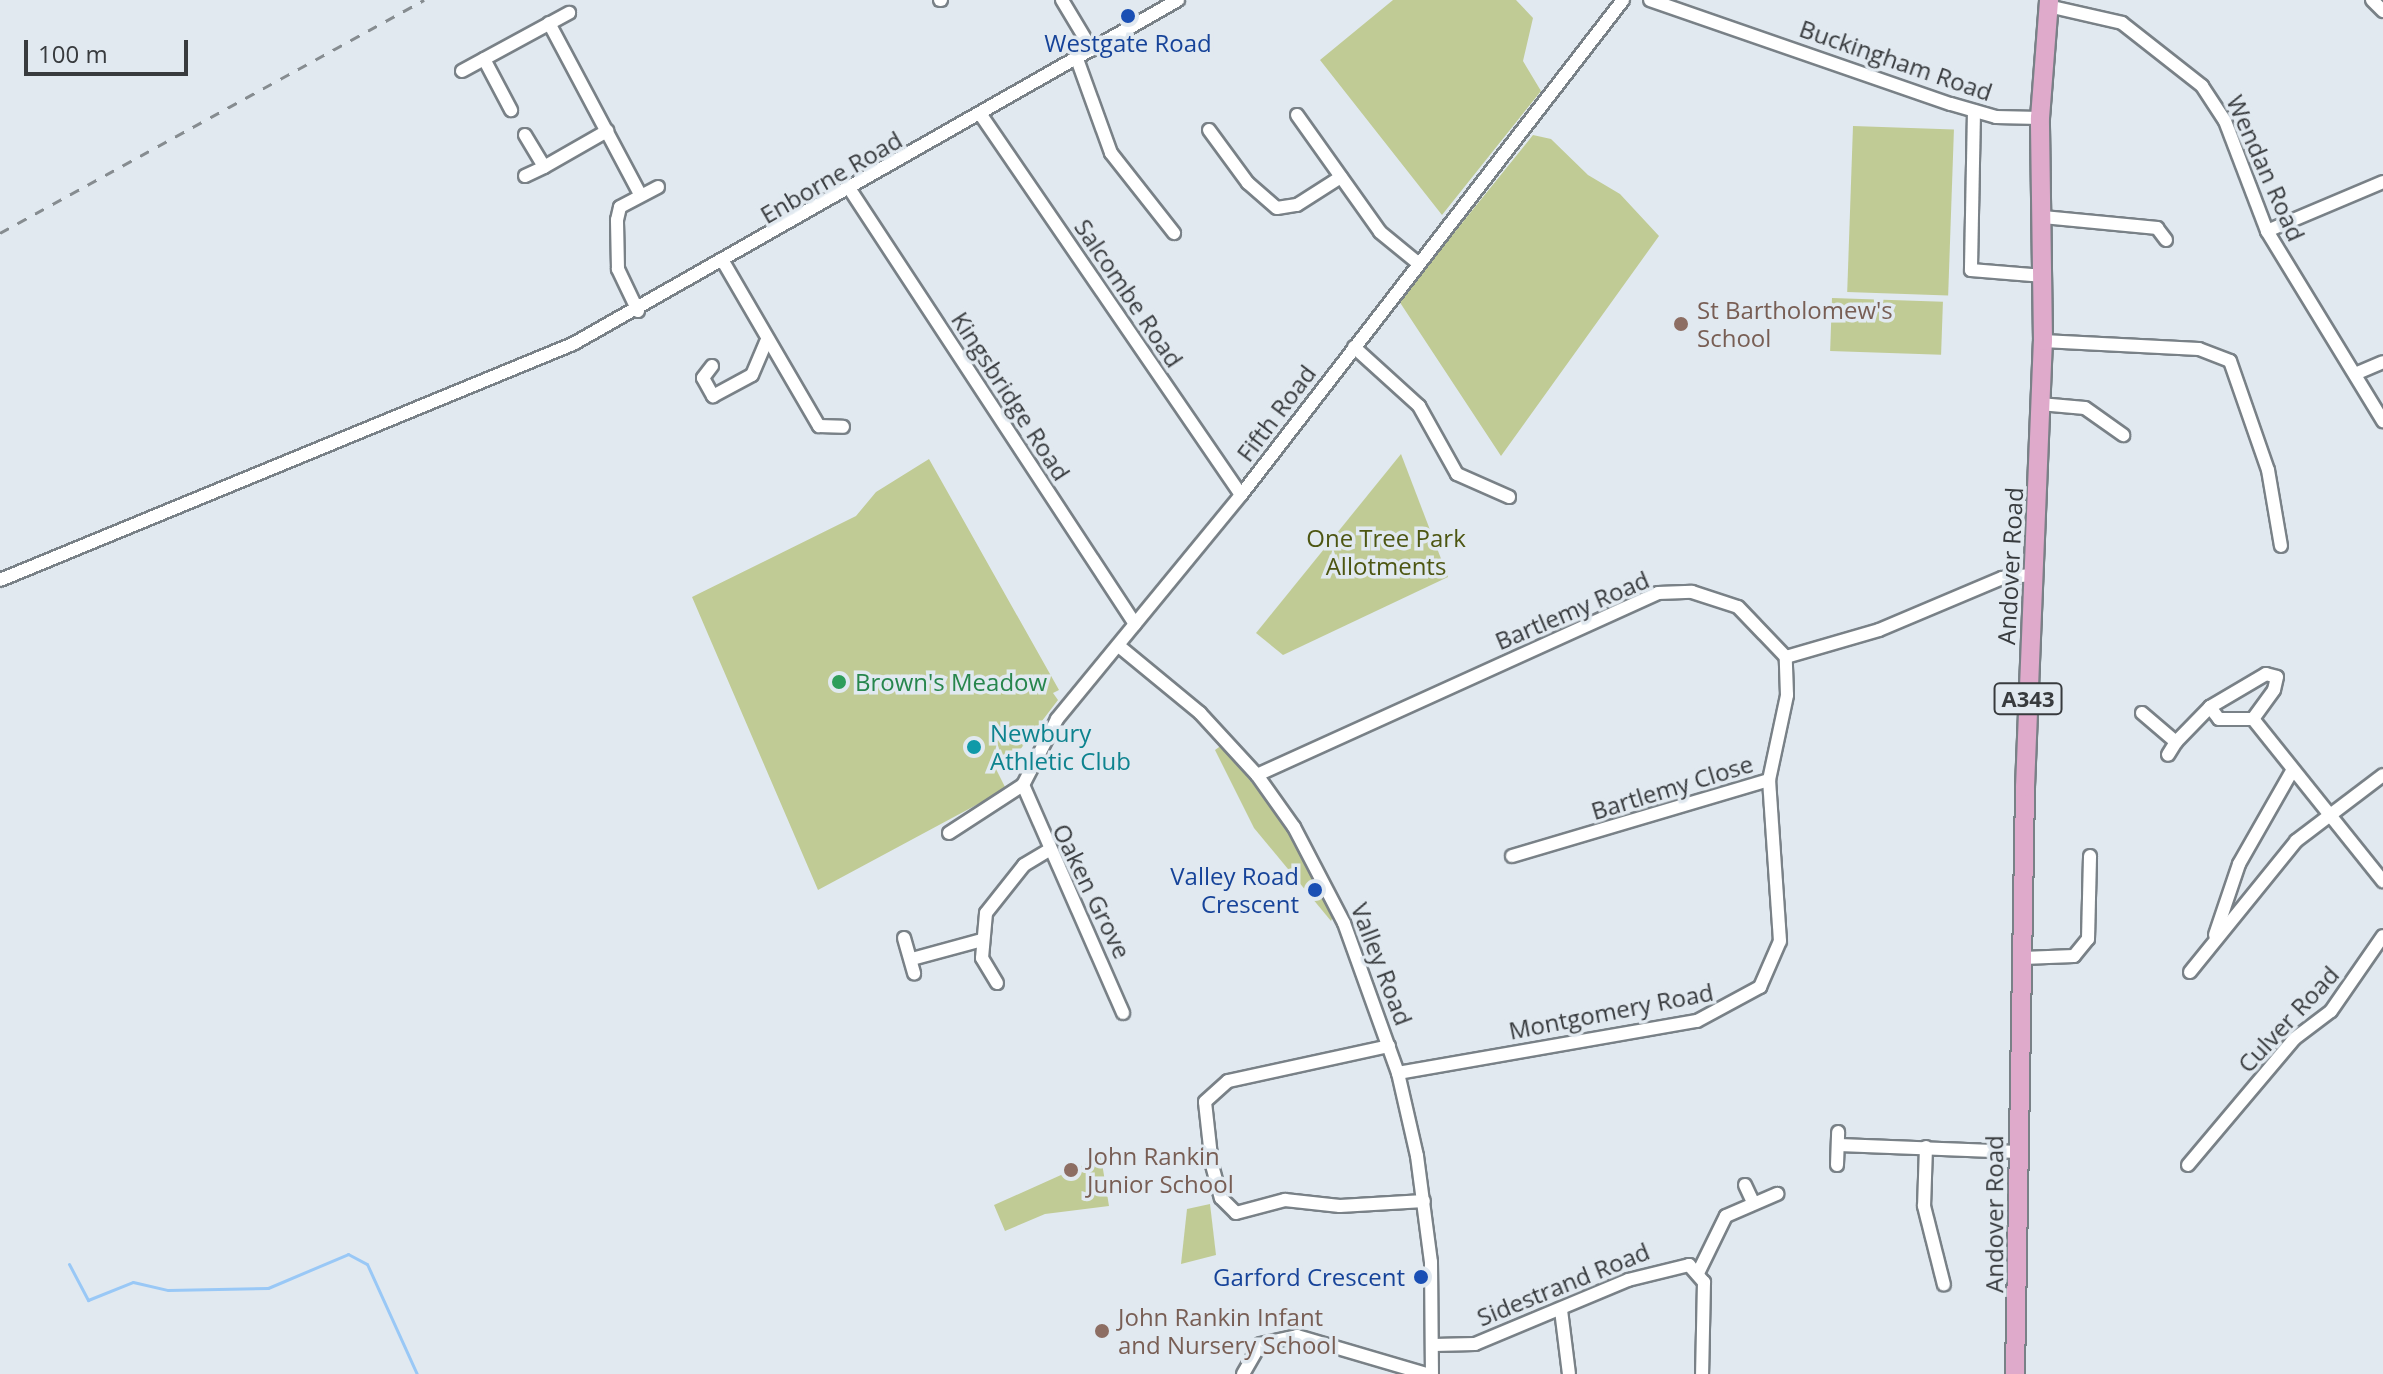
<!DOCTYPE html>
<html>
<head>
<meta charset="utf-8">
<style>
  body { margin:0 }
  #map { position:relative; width:2383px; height:1374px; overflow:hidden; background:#e1e9f0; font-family:"Open Sans",sans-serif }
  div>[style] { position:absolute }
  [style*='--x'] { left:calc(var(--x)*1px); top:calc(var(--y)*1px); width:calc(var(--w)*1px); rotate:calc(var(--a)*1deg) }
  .green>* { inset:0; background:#c0cb95; transform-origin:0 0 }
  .stream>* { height:3px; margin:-1.5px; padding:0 1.5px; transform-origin:1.5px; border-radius:1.5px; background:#99c8f6 }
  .roads { filter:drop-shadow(2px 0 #798187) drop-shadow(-2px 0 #798187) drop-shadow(0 2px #798187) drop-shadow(0 -2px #798187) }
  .street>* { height:12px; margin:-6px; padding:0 6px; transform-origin:6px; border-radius:6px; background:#fff }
  .primary>* { height:18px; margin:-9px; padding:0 9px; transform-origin:9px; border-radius:9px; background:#dfaacb }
  .rail>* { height:3px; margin-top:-1.5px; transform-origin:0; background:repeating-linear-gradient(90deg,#868c90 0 10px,transparent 0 20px) }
  .dots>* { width:22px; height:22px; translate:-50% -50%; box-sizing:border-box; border:4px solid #e1e9f0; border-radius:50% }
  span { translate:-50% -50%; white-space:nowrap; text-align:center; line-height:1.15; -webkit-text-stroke:7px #e1e9f0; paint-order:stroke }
  .shield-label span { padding:2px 6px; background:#e1e9f0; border:2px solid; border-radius:6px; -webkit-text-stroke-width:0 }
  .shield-label { font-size:22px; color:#383b3e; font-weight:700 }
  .transit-label { font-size:24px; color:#164399 }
  .right { translate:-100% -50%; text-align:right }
  .street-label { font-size:24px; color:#383b3e }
  .education-label { font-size:24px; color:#785e54 }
  .left { translate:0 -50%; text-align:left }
  .park-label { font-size:24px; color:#4d5612 }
  .leisure-label { font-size:24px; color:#27864d }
  .culture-label { font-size:24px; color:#0d838f }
  .scale { position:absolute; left:24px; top:40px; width:164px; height:36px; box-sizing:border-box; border:4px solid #383b3e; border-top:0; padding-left:10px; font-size:24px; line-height:28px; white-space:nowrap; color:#383b3e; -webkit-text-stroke:6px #e1e9f0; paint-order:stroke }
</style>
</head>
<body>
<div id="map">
  <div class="green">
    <i style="clip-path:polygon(1393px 0,1516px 0,1533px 18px,1523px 61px,1541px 91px,1442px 215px,1320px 60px)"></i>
    <i style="left:1853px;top:126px;width:101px;height:166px;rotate:2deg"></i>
    <i style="clip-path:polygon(1533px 135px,1551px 139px,1588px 175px,1620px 194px,1659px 236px,1501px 456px,1399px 301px)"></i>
    <i style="left:1832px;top:298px;width:111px;height:53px;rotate:2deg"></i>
    <i style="clip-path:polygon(1401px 454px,1448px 577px,1283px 655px,1256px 633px)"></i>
    <i style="clip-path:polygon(929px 459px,1059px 690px,1053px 693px,1058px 700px,1006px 768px,995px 767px,1006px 789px,818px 890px,692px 597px,856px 516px,876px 492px)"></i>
    <i style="clip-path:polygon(1222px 745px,1288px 828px,1334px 914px,1331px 921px,1254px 828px,1215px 750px)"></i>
    <i style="clip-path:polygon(1101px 1157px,1109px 1206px,1045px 1214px,1005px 1231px,994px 1205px)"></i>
    <i style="clip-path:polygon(1210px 1204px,1216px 1255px,1181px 1264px,1187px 1209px)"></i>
  </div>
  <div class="stream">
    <i style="--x:69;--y:1264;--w:41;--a:62.2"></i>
    <i style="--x:88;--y:1300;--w:48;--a:-21.8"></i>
    <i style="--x:133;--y:1282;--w:36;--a:13"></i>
    <i style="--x:168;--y:1290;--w:100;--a:-1.1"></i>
    <i style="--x:268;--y:1288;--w:87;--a:-23"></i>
    <i style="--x:348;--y:1254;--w:21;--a:28"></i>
    <i style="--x:367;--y:1264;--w:121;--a:65.6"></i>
  </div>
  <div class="roads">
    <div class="street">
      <i style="--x:940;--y:0;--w:1;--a:0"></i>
      <i style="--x:1062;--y:0;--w:58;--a:59"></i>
      <i style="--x:1650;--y:0;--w:318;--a:19.1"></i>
      <i style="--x:1951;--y:104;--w:47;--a:16.1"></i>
      <i style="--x:1996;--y:117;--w:44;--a:1.3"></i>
      <i style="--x:2372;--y:0;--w:16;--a:45"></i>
      <i style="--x:2048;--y:6;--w:76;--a:12.9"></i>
      <i style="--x:2122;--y:23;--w:102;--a:38.2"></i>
      <i style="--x:2202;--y:86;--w:42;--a:56.7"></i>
      <i style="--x:2225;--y:121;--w:118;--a:69.1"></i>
      <i style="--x:2267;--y:231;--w:223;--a:58.6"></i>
      <i style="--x:549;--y:23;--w:191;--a:62"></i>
      <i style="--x:484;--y:59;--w:58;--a:62.1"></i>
      <i style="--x:1077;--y:59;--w:100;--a:70.1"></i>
      <i style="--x:1111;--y:153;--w:102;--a:51.8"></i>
      <i style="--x:462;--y:71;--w:122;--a:-28.5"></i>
      <i style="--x:1974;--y:111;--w:159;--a:91.1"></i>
      <i style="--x:1971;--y:270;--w:73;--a:4.7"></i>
      <i style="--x:981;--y:115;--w:460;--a:55.6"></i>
      <i style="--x:1297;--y:115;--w:143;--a:54.6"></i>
      <i style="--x:1380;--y:232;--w:50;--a:39.4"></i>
      <i style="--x:1209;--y:130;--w:66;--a:53.7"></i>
      <i style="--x:1248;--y:183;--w:38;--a:41"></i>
      <i style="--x:1277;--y:208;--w:20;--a:-9"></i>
      <i style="--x:1297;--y:205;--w:52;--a:-32.5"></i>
      <i style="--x:525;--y:135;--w:37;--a:59"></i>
      <i style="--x:544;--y:167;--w:73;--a:-29.7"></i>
      <i style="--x:525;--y:176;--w:21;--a:-25"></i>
      <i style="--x:851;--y:191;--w:518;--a:56.74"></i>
      <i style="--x:2043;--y:217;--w:115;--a:5.5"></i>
      <i style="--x:2157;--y:228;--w:15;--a:53"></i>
      <i style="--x:2267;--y:231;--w:126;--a:-22.9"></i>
      <i style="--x:724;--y:263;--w:189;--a:59.8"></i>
      <i style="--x:819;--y:426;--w:24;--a:2"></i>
      <i style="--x:638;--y:311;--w:47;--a:-115.5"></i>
      <i style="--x:618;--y:269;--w:49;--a:-91.2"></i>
      <i style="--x:617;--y:220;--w:13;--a:-77"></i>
      <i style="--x:620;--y:207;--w:43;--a:-27.8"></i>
      <i style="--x:2043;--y:341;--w:156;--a:2.9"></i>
      <i style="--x:2199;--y:349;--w:33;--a:21"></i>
      <i style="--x:2230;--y:361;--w:115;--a:70.8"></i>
      <i style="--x:2268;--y:470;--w:77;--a:80.3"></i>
      <i style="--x:1354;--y:347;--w:88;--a:42.2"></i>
      <i style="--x:1419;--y:406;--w:78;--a:60.8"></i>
      <i style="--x:1457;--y:474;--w:57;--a:23.9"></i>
      <i style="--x:712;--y:366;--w:15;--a:127"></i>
      <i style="--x:703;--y:378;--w:21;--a:61"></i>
      <i style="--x:713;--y:396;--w:44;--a:-28.3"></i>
      <i style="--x:752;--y:375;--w:36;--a:-67"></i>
      <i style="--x:2355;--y:374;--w:30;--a:-23"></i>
      <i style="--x:2040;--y:404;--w:45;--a:5.1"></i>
      <i style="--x:2085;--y:408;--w:47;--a:35.4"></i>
      <i style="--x:0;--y:580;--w:620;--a:-22.39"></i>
      <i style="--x:573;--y:344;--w:696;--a:-29.62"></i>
      <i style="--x:1120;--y:647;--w:104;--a:39.5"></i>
      <i style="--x:1200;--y:713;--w:84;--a:47.4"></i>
      <i style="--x:1257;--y:775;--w:64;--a:54.6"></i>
      <i style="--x:1294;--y:827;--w:108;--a:62.5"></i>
      <i style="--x:1344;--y:923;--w:159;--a:70.2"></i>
      <i style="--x:1398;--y:1073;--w:85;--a:77.1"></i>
      <i style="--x:1417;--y:1156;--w:107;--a:82.5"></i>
      <i style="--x:1431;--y:1262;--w:112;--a:89.5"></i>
      <i style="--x:2266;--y:674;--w:11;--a:15"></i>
      <i style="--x:2277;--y:677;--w:13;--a:103"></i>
      <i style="--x:2274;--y:690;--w:36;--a:126"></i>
      <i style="--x:2253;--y:719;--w:34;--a:180"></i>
      <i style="--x:2219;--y:719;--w:15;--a:-127"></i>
      <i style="--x:2210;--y:707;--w:65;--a:-30.5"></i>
      <i style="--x:2142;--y:713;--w:45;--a:40.5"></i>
      <i style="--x:2176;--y:742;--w:15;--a:122"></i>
      <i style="--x:2253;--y:719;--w:208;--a:51.3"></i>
      <i style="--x:2176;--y:742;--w:49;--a:-45.8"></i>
      <i style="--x:1257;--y:775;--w:440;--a:-24.4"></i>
      <i style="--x:1658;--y:593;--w:34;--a:-2"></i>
      <i style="--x:1692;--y:592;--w:48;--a:18.1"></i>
      <i style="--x:1738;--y:607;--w:69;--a:46.2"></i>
      <i style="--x:1786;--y:657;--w:97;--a:-16.2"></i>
      <i style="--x:1879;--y:630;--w:134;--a:-22.9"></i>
      <i style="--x:2002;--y:578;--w:31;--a:-6"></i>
      <i style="--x:1023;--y:785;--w:249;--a:66.3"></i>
      <i style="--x:949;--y:833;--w:88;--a:-33"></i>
      <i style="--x:1023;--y:785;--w:74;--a:-62.7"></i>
      <i style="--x:1057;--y:719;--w:290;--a:-50.6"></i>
      <i style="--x:1241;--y:495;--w:625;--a:-52.34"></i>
      <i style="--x:1512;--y:856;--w:268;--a:-16.5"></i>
      <i style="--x:1769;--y:780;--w:87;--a:-78"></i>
      <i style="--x:1787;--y:695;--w:38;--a:-92"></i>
      <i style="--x:2215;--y:935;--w:75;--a:-71.3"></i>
      <i style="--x:2239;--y:864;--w:107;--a:-60.3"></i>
      <i style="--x:904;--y:938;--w:37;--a:74"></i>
      <i style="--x:2023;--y:958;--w:51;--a:-2.2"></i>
      <i style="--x:2074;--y:956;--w:22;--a:-51"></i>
      <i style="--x:2088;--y:939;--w:83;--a:-88.6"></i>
      <i style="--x:912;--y:959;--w:73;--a:-15.2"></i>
      <i style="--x:2190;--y:972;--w:169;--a:-51"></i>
      <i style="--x:2296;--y:841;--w:109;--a:-37.2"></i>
      <i style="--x:997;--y:983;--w:29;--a:-121"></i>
      <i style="--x:982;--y:958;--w:45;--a:-84.9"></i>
      <i style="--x:986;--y:913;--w:61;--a:-51.6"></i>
      <i style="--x:1024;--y:865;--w:27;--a:-31"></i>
      <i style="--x:1389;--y:1046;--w:165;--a:167.7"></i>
      <i style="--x:1228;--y:1081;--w:31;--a:138"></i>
      <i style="--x:1205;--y:1102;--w:63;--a:83.7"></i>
      <i style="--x:1212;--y:1165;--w:34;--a:75"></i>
      <i style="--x:1221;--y:1198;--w:21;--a:45"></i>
      <i style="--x:1236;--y:1213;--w:51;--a:-14.9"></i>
      <i style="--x:1285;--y:1200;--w:55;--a:6.2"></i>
      <i style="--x:1340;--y:1206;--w:84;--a:-3.4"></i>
      <i style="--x:1398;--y:1073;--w:303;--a:-9.9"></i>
      <i style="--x:1697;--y:1021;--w:72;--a:-28.4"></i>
      <i style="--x:1760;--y:987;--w:50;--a:-66.5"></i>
      <i style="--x:1780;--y:941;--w:161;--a:-93.9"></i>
      <i style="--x:1839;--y:1145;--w:180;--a:2.2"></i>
      <i style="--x:1926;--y:1147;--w:59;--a:91.9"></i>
      <i style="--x:1924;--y:1206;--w:81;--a:75.8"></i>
      <i style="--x:1837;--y:1165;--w:33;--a:-88"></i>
      <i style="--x:2188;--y:1165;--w:165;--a:-49.9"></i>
      <i style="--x:2294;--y:1039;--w:46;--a:-37.1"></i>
      <i style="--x:2331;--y:1011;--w:91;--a:-55.3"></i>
      <i style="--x:1745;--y:1185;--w:17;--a:65"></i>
      <i style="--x:1699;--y:1271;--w:61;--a:-63.9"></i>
      <i style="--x:1726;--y:1216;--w:56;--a:-23.3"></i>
      <i style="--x:1561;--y:1310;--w:64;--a:82.9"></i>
      <i style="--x:1434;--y:1345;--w:41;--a:-1.4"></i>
      <i style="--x:1475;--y:1344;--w:166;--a:-22.7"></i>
      <i style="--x:1628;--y:1280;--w:63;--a:-13.8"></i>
      <i style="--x:1689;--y:1265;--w:23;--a:49"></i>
      <i style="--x:1704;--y:1282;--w:92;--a:91.2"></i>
      <i style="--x:1243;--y:1374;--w:34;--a:-60"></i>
      <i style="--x:1260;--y:1344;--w:38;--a:-12"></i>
      <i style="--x:1297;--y:1336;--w:134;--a:16.4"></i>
    </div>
    <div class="primary">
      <i style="--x:2015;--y:1374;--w:587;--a:-89.02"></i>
      <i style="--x:2025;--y:787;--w:446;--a:-87.7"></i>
      <i style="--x:2043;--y:341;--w:223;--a:-90.8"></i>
      <i style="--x:2040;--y:118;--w:118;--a:-85.6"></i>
    </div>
  </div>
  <div class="rail">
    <i style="--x:0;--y:233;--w:484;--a:-28.8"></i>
  </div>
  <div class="dots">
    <i style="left:1128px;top:16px;background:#1a4fb4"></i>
    <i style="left:1681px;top:324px;background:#8d6e63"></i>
    <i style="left:839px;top:682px;background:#2e9e5b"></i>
    <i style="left:974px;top:747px;background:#0f9aa8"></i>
    <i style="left:1315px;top:890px;background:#1a4fb4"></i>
    <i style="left:1071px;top:1170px;background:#8d6e63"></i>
    <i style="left:1421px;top:1277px;background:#1a4fb4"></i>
    <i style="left:1102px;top:1331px;background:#8d6e63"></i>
  </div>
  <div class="shield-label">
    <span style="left:2028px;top:699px">A343</span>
  </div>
  <div class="transit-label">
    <span style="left:1128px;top:43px">Westgate Road</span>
    <span class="right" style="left:1299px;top:890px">Valley Road<br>Crescent</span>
    <span class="right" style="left:1405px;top:1277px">Garford Crescent</span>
  </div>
  <div class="street-label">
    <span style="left:1896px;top:60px;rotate:19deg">Buckingham Road</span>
    <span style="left:2266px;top:168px;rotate:66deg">Wendan Road</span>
    <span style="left:831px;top:177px;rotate:-30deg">Enborne Road</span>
    <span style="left:1129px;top:293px;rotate:56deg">Salcombe Road</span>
    <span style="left:1011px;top:396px;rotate:57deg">Kingsbridge Road</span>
    <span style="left:1276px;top:413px;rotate:-53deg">Fifth Road</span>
    <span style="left:2010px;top:566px;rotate:-87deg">Andover Road</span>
    <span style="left:1572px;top:610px;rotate:-23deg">Bartlemy Road</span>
    <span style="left:1672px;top:787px;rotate:-17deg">Bartlemy Close</span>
    <span style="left:1092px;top:891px;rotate:64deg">Oaken Grove</span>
    <span style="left:1382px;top:964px;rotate:69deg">Valley Road</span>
    <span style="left:1611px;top:1011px;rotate:-11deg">Montgomery Road</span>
    <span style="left:2288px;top:1019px;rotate:-47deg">Culver Road</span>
    <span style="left:1994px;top:1214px;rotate:-90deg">Andover Road</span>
    <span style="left:1563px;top:1284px;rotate:-22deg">Sidestrand Road</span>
  </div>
  <div class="education-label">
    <span class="left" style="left:1697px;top:324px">St Bartholomew's<br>School</span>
    <span class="left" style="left:1087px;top:1170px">John Rankin<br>Junior School</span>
    <span class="left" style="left:1118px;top:1331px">John Rankin Infant<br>and Nursery School</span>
  </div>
  <div class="park-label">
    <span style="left:1386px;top:552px">One Tree Park<br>Allotments</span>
  </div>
  <div class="leisure-label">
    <span class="left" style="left:855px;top:682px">Brown's Meadow</span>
  </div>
  <div class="culture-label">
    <span class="left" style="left:990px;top:747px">Newbury<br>Athletic Club</span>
  </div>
  <div class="scale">100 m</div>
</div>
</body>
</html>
